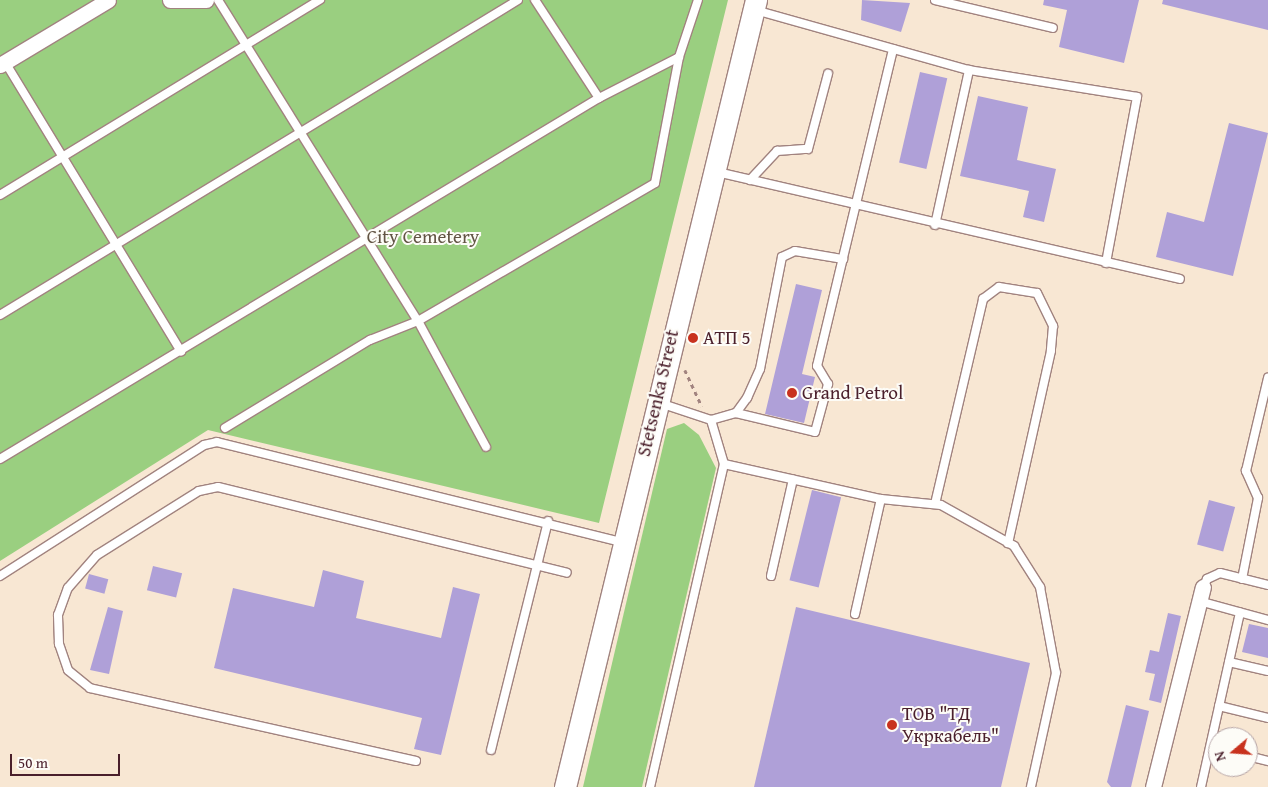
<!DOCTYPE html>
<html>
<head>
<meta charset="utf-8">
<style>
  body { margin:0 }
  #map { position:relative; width:1268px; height:787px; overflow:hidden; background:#f8e7d3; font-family:"Gentium Book Plus",serif }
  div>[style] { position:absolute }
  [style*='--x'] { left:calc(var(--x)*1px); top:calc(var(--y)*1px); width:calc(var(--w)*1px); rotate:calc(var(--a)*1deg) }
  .green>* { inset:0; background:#9acf80 }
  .building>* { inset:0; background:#afa0d8; transform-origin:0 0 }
  .path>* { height:2.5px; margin-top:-1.25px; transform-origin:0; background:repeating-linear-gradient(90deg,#a1837f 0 4px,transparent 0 8px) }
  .roads { filter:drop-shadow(1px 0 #a1837f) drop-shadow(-1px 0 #a1837f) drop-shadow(0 1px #a1837f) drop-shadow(0 -1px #a1837f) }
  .service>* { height:8px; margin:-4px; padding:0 4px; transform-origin:4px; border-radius:4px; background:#fff }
  .minor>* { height:15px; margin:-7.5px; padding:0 7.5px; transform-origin:7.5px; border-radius:7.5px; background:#fff }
  .secondary>* { height:21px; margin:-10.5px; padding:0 10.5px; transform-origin:10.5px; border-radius:10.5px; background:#fff }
  .dots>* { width:14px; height:14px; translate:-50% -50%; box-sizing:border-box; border:2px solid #fdfcf7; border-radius:50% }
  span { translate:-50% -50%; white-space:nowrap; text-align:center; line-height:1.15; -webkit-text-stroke:4px #fdfcf7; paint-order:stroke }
  .park-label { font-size:19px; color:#625444 }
  .poi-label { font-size:19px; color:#4a1f2b }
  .left { translate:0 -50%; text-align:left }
  .street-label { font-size:19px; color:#4a1f2b }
  .north { position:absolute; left:1208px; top:727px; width:50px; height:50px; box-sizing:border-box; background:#fdfcf7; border:1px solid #b5a4a5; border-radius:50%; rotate:252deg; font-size:14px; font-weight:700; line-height:20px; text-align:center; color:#4a1f2b }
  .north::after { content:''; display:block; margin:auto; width:18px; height:22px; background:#c8321e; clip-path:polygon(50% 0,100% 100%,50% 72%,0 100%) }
  .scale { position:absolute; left:10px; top:754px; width:110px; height:22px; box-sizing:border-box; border:2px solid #4a1f2b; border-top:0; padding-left:6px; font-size:15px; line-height:18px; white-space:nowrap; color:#4a1f2b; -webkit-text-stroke:4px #fdfcf7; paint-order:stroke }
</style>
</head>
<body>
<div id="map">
  <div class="green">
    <i style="clip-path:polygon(0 0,728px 0,599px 523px,208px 430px,0 561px)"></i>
    <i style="clip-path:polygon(684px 423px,699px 435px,716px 468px,642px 787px,583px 787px,667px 429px)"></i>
  </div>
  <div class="building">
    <i style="clip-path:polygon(862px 0,910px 3px,901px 32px,861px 20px)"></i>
    <i style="clip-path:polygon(1044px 0,1139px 0,1124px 63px,1059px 47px,1067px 10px,1043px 5px)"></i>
    <i style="clip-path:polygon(1163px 0,1268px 0,1268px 30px,1162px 4px)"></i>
    <i style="left:920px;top:72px;width:28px;height:93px;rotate:13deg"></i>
    <i style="clip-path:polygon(978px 96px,1028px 107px,1017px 160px,1056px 169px,1044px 222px,1023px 217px,1029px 191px,960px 176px)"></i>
    <i style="clip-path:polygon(1229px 123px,1268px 133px,1233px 276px,1156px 257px,1167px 212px,1204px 222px)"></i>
    <i style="clip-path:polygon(796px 284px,822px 290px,802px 374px,815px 377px,804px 423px,765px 414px)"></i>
    <i style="left:812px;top:490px;width:30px;height:93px;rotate:14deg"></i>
    <i style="left:1209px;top:500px;width:27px;height:46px;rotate:15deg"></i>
    <i style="left:153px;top:566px;width:30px;height:25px;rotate:14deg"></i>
    <i style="clip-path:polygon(323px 570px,364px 581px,356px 618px,441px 638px,453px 587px,480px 594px,441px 755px,414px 749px,422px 718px,214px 668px,233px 588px,314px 607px)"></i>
    <i style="left:89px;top:574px;width:20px;height:15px;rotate:15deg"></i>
    <i style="clip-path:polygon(108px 607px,123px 611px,109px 674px,90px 670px)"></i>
    <i style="clip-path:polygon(796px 607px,1030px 663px,1001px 787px,754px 787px)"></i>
    <i style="clip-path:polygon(1168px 613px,1181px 616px,1161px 703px,1149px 700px,1155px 674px,1145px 672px,1150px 650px,1159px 652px)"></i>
    <i style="clip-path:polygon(1249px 624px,1268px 628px,1268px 658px,1242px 652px)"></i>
    <i style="clip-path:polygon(1126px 705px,1149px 711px,1131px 787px,1111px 787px,1107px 782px)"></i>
  </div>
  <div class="path">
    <i style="--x:685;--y:370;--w:40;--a:65"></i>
  </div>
  <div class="roads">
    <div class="service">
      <i style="--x:218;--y:0;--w:378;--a:58.1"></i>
      <i style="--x:418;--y:321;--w:143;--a:61.6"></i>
      <i style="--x:535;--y:0;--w:117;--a:56.9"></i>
      <i style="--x:935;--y:0;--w:121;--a:13.3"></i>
      <i style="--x:755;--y:10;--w:222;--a:15.7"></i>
      <i style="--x:969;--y:70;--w:170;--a:9.1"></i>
      <i style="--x:1137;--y:97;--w:169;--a:100.6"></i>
      <i style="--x:5;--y:62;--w:339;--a:58.7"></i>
      <i style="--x:717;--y:172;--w:475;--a:13"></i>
      <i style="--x:750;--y:180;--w:40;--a:-47"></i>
      <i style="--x:777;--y:151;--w:31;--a:-4"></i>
      <i style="--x:808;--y:149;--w:78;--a:-75.1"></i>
      <i style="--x:0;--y:195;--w:375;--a:-31.4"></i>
      <i style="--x:935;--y:225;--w:159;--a:-77.6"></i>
      <i style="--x:0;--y:315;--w:606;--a:-31.3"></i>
      <i style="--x:736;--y:413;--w:81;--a:13.5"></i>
      <i style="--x:815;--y:432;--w:50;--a:-74.8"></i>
      <i style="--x:828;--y:384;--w:21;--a:-121"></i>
      <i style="--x:817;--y:366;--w:326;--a:-76.5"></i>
      <i style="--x:711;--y:420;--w:26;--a:-16"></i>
      <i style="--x:736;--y:413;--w:19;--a:-54"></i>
      <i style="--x:747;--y:398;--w:32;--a:-66"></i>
      <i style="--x:760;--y:369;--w:114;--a:-78.9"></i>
      <i style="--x:782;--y:257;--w:14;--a:-25"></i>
      <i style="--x:795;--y:251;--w:49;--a:9.5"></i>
      <i style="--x:225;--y:428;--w:170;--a:-31.3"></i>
      <i style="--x:370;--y:340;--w:52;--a:-21.6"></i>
      <i style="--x:418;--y:321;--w:274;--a:-30.2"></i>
      <i style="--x:655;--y:183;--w:128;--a:-79.2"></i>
      <i style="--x:679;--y:57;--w:60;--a:-71.6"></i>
      <i style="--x:0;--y:459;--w:699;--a:-31.08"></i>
      <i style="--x:599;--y:98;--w:90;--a:-27.1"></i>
      <i style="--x:724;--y:464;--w:161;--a:12.6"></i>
      <i style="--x:881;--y:499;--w:60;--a:5.7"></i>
      <i style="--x:941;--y:505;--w:84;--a:29.3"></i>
      <i style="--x:1014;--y:546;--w:49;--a:57.6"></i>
      <i style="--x:1040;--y:587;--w:87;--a:79.5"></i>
      <i style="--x:1056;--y:673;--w:117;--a:102.4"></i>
      <i style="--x:935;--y:504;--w:211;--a:-76.8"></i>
      <i style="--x:983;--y:299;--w:20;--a:-37"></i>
      <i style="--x:999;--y:287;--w:38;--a:9"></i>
      <i style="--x:1037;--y:293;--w:37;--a:64"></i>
      <i style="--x:1053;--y:326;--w:25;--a:95"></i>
      <i style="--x:1051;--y:351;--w:197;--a:102.6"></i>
      <i style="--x:0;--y:576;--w:242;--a:-32.7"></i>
      <i style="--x:204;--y:445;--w:13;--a:-13"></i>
      <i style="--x:217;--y:442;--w:417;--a:13.9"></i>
      <i style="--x:771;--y:576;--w:99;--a:-77.2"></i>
      <i style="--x:1242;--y:579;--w:83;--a:-78.8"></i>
      <i style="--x:1258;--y:498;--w:30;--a:-114"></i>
      <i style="--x:1246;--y:471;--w:96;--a:-76.7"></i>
      <i style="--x:1203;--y:587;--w:9;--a:-63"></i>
      <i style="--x:1207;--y:579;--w:14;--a:-25"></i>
      <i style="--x:1220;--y:573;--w:49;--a:14"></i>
      <i style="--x:1199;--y:601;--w:72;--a:15.4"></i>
      <i style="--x:855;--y:614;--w:118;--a:-77.3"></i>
      <i style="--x:1229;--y:662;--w:40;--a:13"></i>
      <i style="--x:1219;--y:706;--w:50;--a:13.8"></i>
      <i style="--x:491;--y:750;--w:236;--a:-76"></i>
      <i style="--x:1248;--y:756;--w:21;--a:14"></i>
      <i style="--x:416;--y:761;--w:334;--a:-167.4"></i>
      <i style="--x:90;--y:688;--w:28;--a:-141"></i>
      <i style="--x:68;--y:670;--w:28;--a:-109"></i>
      <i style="--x:59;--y:644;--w:29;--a:-92"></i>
      <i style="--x:58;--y:615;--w:29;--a:-70"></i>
      <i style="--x:68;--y:588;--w:44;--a:-48.7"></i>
      <i style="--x:97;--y:555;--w:120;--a:-32.1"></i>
      <i style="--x:199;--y:491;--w:19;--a:-12"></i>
      <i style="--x:218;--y:487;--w:359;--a:13.8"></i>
      <i style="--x:650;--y:787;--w:331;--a:-77.1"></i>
      <i style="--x:724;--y:464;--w:46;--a:-106.5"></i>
      <i style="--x:711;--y:420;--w:54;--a:-161.6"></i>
      <i style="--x:1201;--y:787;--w:179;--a:-77.4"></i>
    </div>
    <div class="minor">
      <i style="--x:170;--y:0;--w:36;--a:0"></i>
      <i style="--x:0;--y:65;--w:126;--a:-31"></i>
      <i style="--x:1153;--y:787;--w:206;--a:-76"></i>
    </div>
    <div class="secondary">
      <i style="--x:565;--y:787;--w:810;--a:-76.36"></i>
    </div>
  </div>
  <div class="dots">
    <i style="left:693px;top:338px;background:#c8321e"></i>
    <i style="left:792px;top:393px;background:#c8321e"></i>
    <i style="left:892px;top:725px;background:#c8321e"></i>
  </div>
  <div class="park-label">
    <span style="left:423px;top:237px">City Cemetery</span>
  </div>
  <div class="poi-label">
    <span class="left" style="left:703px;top:338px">АТП 5</span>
    <span class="left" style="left:802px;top:393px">Grand Petrol</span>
    <span class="left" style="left:902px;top:725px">ТОВ "ТД<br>Укркабель"</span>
  </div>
  <div class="street-label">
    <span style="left:658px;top:393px;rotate:-77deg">Stetsenka Street</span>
  </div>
  <div class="north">N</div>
  <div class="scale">50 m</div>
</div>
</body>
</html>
